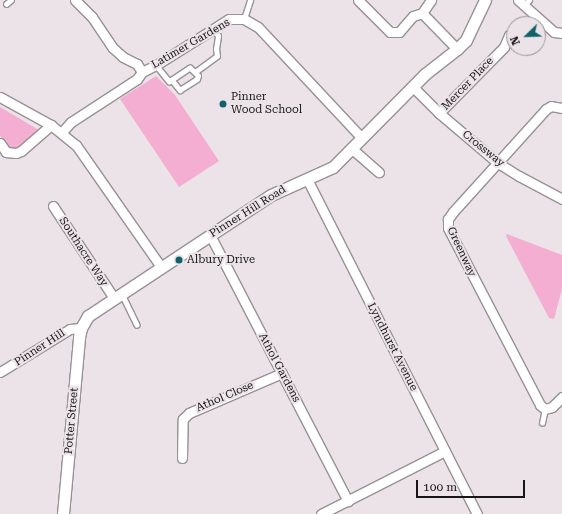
<!DOCTYPE html>
<html>
<head>
<meta charset="utf-8">
<style>
  body { margin:0 }
  #map { position:relative; width:562px; height:514px; overflow:hidden; background:#ebe3e7; font-family:"Roboto Serif",serif }
  div>[style] { position:absolute }
  [style*='--x'] { left:calc(var(--x)*1px); top:calc(var(--y)*1px); width:calc(var(--w)*1px); rotate:calc(var(--a)*1deg) }
  .green>* { inset:0; background:#f3aed1 }
  .roads { filter:drop-shadow(1px 0 #989195) drop-shadow(-1px 0 #989195) drop-shadow(0 1px #989195) drop-shadow(0 -1px #989195) }
  .service>* { height:4.5px; margin:-2.25px; padding:0 2.25px; transform-origin:2.25px; border-radius:2.25px; background:#fff }
  .minor>* { height:9px; margin:-4.5px; padding:0 4.5px; transform-origin:4.5px; border-radius:4.5px; background:#fff }
  .tertiary>* { height:11px; margin:-5.5px; padding:0 5.5px; transform-origin:5.5px; border-radius:5.5px; background:#fff }
  .dots>* { width:11px; height:11px; translate:-50% -50%; box-sizing:border-box; border:2px solid #ebe3e7; border-radius:50% }
  span { translate:-50% -50%; white-space:nowrap; text-align:center; line-height:1.15; -webkit-text-stroke:4px #ebe3e7; paint-order:stroke }
  .street-label { font-size:11px; color:#181617 }
  .poi-label { font-size:11px; color:#181617 }
  .left { translate:0 -50%; text-align:left }
  .north { position:absolute; left:506px; top:16px; width:40px; height:40px; box-sizing:border-box; background:#ebe3e7; border:1px solid #979194; border-radius:50%; rotate:247deg; font-size:11px; font-weight:700; line-height:16px; text-align:center; color:#181617 }
  .north::after { content:''; display:block; margin:auto; width:14px; height:18px; background:#116169; clip-path:polygon(50% 0,100% 100%,50% 72%,0 100%) }
  .scale { position:absolute; left:416px; top:480px; width:109px; height:18px; box-sizing:border-box; border:2px solid #181617; border-top:0; padding-left:5px; font-size:12px; line-height:14px; white-space:nowrap; color:#181617; -webkit-text-stroke:3px #ebe3e7; paint-order:stroke }
</style>
</head>
<body>
<div id="map">
  <div class="green">
    <i style="clip-path:polygon(156px 76px,175px 95px,219px 161px,179px 187px,120px 99px)"></i>
    <i style="clip-path:polygon(0 107px,39px 130px,18px 150px,7px 148px,0 135px)"></i>
    <i style="clip-path:polygon(507px 234px,562px 255px,562px 289px,554px 319px,549px 318px,506px 236px)"></i>
  </div>
  <div class="roads">
    <div class="service">
      <i style="--x:6;--y:4;--w:6;--a:-39"></i>
      <i style="--x:524;--y:5;--w:7;--a:-45"></i>
      <i style="--x:244;--y:19;--w:20;--a:-72"></i>
      <i style="--x:156;--y:65;--w:21;--a:51"></i>
      <i style="--x:169;--y:81;--w:3;--a:-18"></i>
      <i style="--x:172;--y:80;--w:13;--a:51"></i>
      <i style="--x:180;--y:90;--w:20;--a:-33"></i>
      <i style="--x:197;--y:79;--w:3;--a:-72"></i>
      <i style="--x:198;--y:76;--w:11;--a:-135"></i>
      <i style="--x:190;--y:68;--w:22;--a:146"></i>
      <i style="--x:195;--y:72;--w:27;--a:-36"></i>
      <i style="--x:217;--y:56;--w:7;--a:-98"></i>
      <i style="--x:216;--y:49;--w:13;--a:-81"></i>
      <i style="--x:218;--y:36;--w:9;--a:-122"></i>
      <i style="--x:122;--y:294;--w:34;--a:64"></i>
      <i style="--x:542;--y:423;--w:14;--a:-78"></i>
    </div>
    <div class="minor">
      <i style="--x:75;--y:0;--w:24;--a:45"></i>
      <i style="--x:92;--y:17;--w:37;--a:56"></i>
      <i style="--x:113;--y:48;--w:13;--a:42"></i>
      <i style="--x:123;--y:57;--w:16;--a:27"></i>
      <i style="--x:137;--y:64;--w:9;--a:58"></i>
      <i style="--x:358;--y:0;--w:45;--a:45"></i>
      <i style="--x:390;--y:32;--w:9;--a:0"></i>
      <i style="--x:399;--y:32;--w:21;--a:-49"></i>
      <i style="--x:413;--y:16;--w:9;--a:-18"></i>
      <i style="--x:422;--y:13;--w:50;--a:45.8"></i>
      <i style="--x:518;--y:0;--w:48;--a:41.6"></i>
      <i style="--x:554;--y:32;--w:8;--a:7"></i>
      <i style="--x:422;--y:13;--w:16;--a:-55"></i>
      <i style="--x:412;--y:86;--w:38;--a:45"></i>
      <i style="--x:439;--y:113;--w:77;--a:40.3"></i>
      <i style="--x:498;--y:163;--w:25;--a:32"></i>
      <i style="--x:519;--y:176;--w:49;--a:28.1"></i>
      <i style="--x:0;--y:97;--w:58;--a:28.8"></i>
      <i style="--x:51;--y:125;--w:32;--a:39"></i>
      <i style="--x:76;--y:145;--w:149;--a:55.1"></i>
      <i style="--x:562;--y:108;--w:11;--a:-170"></i>
      <i style="--x:551;--y:106;--w:6;--a:149"></i>
      <i style="--x:546;--y:109;--w:139;--a:132.1"></i>
      <i style="--x:453;--y:212;--w:9;--a:126"></i>
      <i style="--x:448;--y:219;--w:9;--a:90"></i>
      <i style="--x:448;--y:228;--w:199;--a:62.5"></i>
      <i style="--x:540;--y:405;--w:6;--a:39"></i>
      <i style="--x:545;--y:409;--w:7;--a:-16"></i>
      <i style="--x:552;--y:407;--w:14;--a:-45"></i>
      <i style="--x:439;--y:113;--w:93;--a:-45.4"></i>
      <i style="--x:504;--y:47;--w:13;--a:-67"></i>
      <i style="--x:62;--y:132;--w:13;--a:-48"></i>
      <i style="--x:71;--y:122;--w:79;--a:-33.1"></i>
      <i style="--x:137;--y:79;--w:9;--a:-54"></i>
      <i style="--x:142;--y:72;--w:16;--a:-27"></i>
      <i style="--x:156;--y:65;--w:86;--a:-32.2"></i>
      <i style="--x:229;--y:19;--w:15;--a:0"></i>
      <i style="--x:244;--y:19;--w:16;--a:30"></i>
      <i style="--x:258;--y:27;--w:152;--a:46.9"></i>
      <i style="--x:0;--y:143;--w:11;--a:56"></i>
      <i style="--x:6;--y:152;--w:10;--a:6"></i>
      <i style="--x:16;--y:153;--w:5;--a:-22"></i>
      <i style="--x:21;--y:151;--w:40;--a:-41"></i>
      <i style="--x:351;--y:148;--w:37;--a:41"></i>
      <i style="--x:307;--y:179;--w:376;--a:63.1"></i>
      <i style="--x:53;--y:206;--w:110;--a:56.5"></i>
      <i style="--x:210;--y:235;--w:300;--a:62.6"></i>
      <i style="--x:0;--y:372;--w:82;--a:-31.6"></i>
      <i style="--x:70;--y:329;--w:11;--a:-5"></i>
      <i style="--x:182;--y:458;--w:39;--a:-89"></i>
      <i style="--x:183;--y:419;--w:8;--a:-45"></i>
      <i style="--x:189;--y:413;--w:101;--a:-23.3"></i>
      <i style="--x:321;--y:514;--w:139;--a:-26.9"></i>
    </div>
    <div class="tertiary">
      <i style="--x:63;--y:514;--w:178;--a:-84.8"></i>
      <i style="--x:79;--y:337;--w:9;--a:-77"></i>
      <i style="--x:81;--y:328;--w:14;--a:-60"></i>
      <i style="--x:88;--y:316;--w:219;--a:-33.5"></i>
      <i style="--x:271;--y:195;--w:68;--a:-24.3"></i>
      <i style="--x:333;--y:167;--w:131;--a:-45.3"></i>
      <i style="--x:425;--y:74;--w:41;--a:-38"></i>
      <i style="--x:457;--y:49;--w:13;--a:-45"></i>
      <i style="--x:466;--y:40;--w:44;--a:-64.6"></i>
    </div>
  </div>
  <div class="dots">
    <i style="left:223px;top:104px;background:#116169"></i>
    <i style="left:179px;top:260px;background:#116169"></i>
  </div>
  <div class="street-label">
    <span style="left:191px;top:44px;rotate:-30deg">Latimer Gardens</span>
    <span style="left:468px;top:84px;rotate:-46deg">Mercer Place</span>
    <span style="left:483px;top:149px;rotate:39deg">Crossway</span>
    <span style="left:248px;top:212px;rotate:-32deg">Pinner Hill Road</span>
    <span style="left:83px;top:252px;rotate:57deg">Southacre Way</span>
    <span style="left:461px;top:252px;rotate:65deg">Greenway</span>
    <span style="left:392px;top:347px;rotate:63deg">Lyndhurst Avenue</span>
    <span style="left:40px;top:348px;rotate:-33deg">Pinner Hill</span>
    <span style="left:279px;top:368px;rotate:62deg">Athol Gardens</span>
    <span style="left:225px;top:397px;rotate:-23deg">Athol Close</span>
    <span style="left:72px;top:421px;rotate:-85deg">Potter Street</span>
  </div>
  <div class="poi-label">
    <span class="left" style="left:231px;top:104px">Pinner<br>Wood School</span>
    <span class="left" style="left:187px;top:260px">Albury Drive</span>
  </div>
  <div class="north">N</div>
  <div class="scale">100 m</div>
</div>
</body>
</html>
